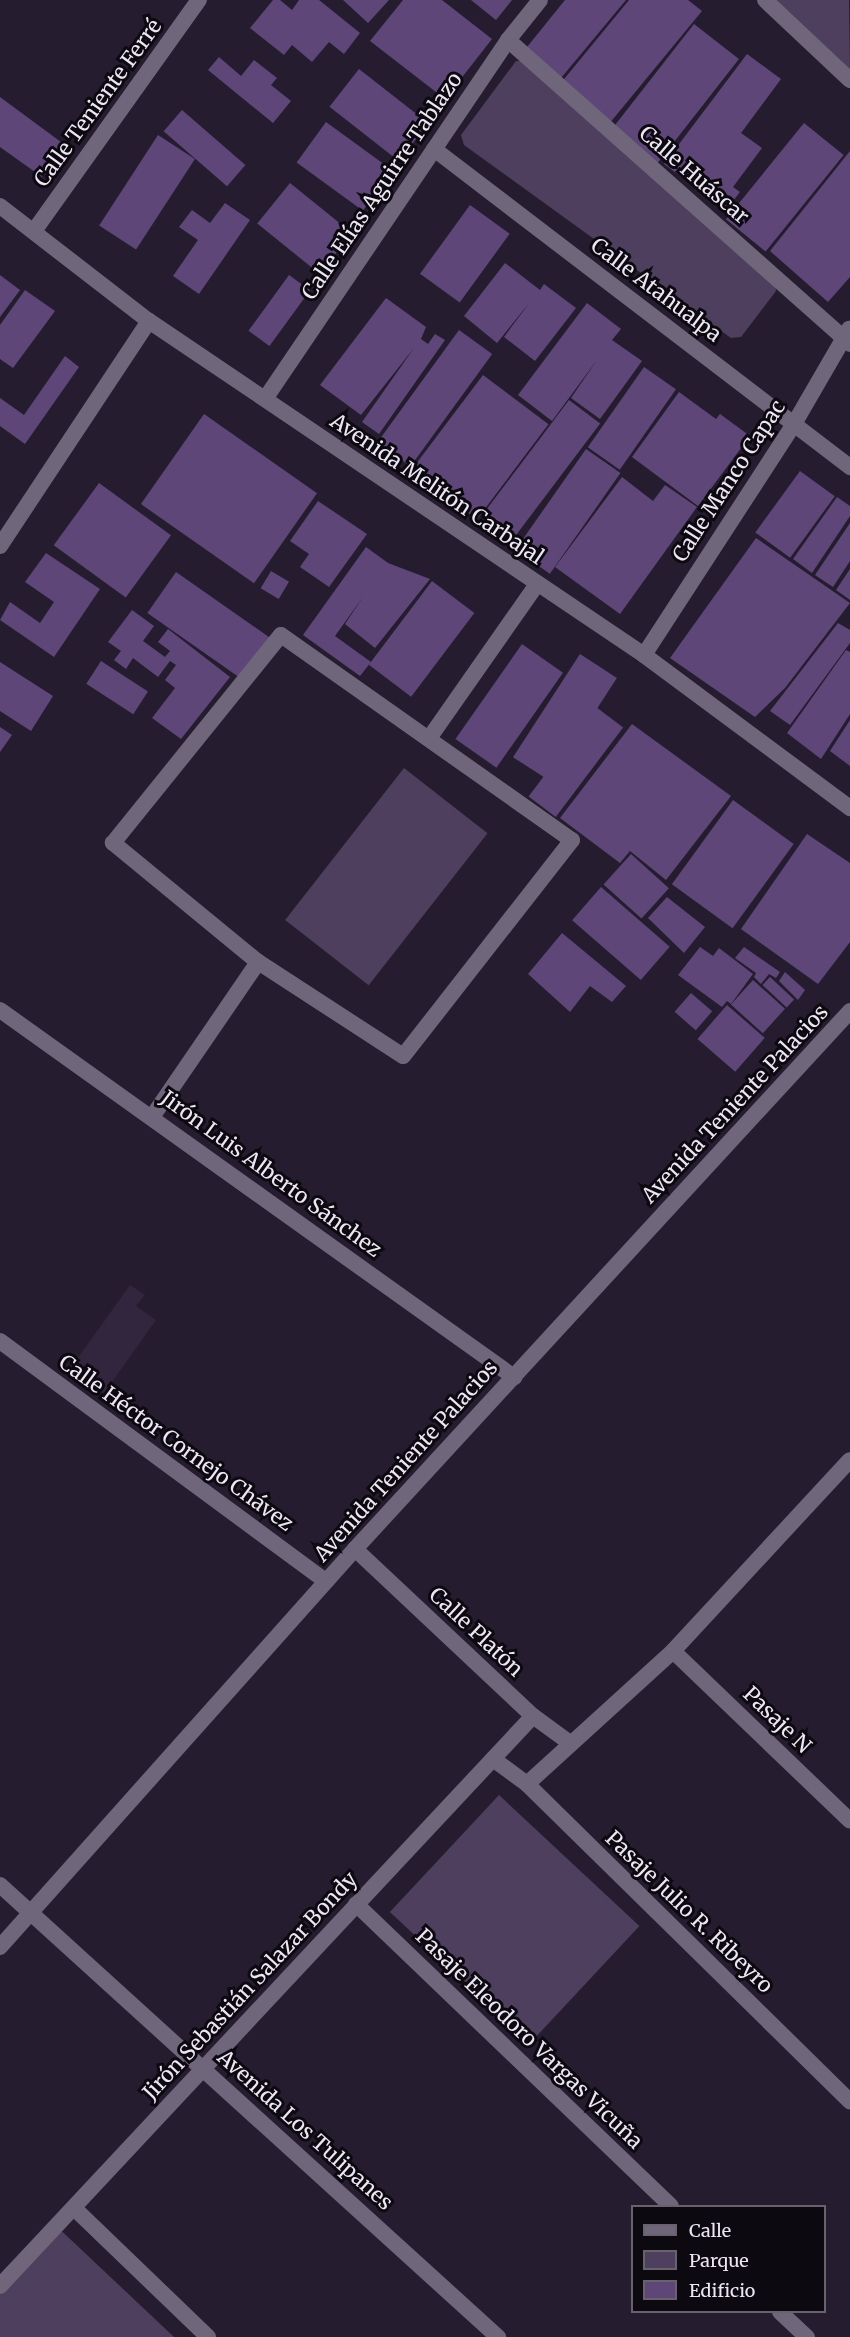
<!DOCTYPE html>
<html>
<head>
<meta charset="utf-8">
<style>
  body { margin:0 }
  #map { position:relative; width:850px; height:2337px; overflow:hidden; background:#251d2f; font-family:Merriweather,serif }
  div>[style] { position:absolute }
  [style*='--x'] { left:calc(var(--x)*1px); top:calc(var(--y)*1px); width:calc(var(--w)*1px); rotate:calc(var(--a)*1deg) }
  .built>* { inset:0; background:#31263d }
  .green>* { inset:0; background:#4d3f5d; transform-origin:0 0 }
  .building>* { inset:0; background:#5e4679; transform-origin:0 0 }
  .minor>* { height:16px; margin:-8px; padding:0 8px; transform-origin:8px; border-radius:8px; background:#6f667b }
  .tertiary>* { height:16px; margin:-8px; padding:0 8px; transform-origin:8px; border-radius:8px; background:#6f667b }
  span { translate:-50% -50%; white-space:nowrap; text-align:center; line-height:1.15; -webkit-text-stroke:6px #0d0911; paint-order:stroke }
  .street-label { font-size:21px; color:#ede7f4 }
  .legend { position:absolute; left:631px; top:2205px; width:195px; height:108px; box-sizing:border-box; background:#0d0911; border:2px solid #67626c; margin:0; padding:8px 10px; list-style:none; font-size:18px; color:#ede7f4 }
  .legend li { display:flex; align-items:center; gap:12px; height:30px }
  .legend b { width:30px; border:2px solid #67626c }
</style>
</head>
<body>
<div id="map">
  <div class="built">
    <i style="clip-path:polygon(130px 1285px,145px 1295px,136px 1306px,156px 1320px,104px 1393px,70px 1369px)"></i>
  </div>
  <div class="green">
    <i style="clip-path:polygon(776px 0,849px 0,850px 70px)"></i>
    <i style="clip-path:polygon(516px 61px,524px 61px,775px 282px,776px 291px,741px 337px,731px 338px,464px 145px,461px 135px)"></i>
    <i style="left:404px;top:768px;width:106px;height:193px;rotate:38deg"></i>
    <i style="left:499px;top:1795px;width:192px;height:160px;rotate:43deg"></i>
    <i style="clip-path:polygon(51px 2221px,174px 2337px,0 2337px,0 2274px)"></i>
  </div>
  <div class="building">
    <i style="clip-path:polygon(273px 0,280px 0,292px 10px,299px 0,319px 0,360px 33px,344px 54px,329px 42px,312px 62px,292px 45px,284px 55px,250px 28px)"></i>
    <i style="clip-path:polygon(343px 0,389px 0,368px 23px)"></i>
    <i style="clip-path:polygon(403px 0,442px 0,492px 39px,445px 99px,370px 41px)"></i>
    <i style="clip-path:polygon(471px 0,512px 0,496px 20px)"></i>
    <i style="clip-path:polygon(565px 0,626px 0,561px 78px,527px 47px)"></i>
    <i style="clip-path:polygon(629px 0,688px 0,702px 11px,609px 124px,560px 84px)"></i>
    <i style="left:694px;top:24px;width:57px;height:132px;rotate:38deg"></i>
    <i style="clip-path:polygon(747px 54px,781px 79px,741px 133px,762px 148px,733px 187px,740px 192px,726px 210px,664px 164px)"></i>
    <i style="clip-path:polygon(219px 57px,241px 76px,254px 60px,277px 78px,271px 85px,291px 101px,273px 123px,208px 70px)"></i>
    <i style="left:359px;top:69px;width:88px;height:48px;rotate:38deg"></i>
    <i style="clip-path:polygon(0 97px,65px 145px,42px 177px,0 147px)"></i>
    <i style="left:182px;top:110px;width:84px;height:28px;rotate:41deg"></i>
    <i style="left:326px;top:122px;width:82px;height:50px;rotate:36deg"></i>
    <i style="left:804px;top:123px;width:51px;height:124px;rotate:39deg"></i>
    <i style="left:158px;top:135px;width:44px;height:108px;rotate:33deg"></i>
    <i style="clip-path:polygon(850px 151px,850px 277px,828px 302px,770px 251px)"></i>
    <i style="left:290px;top:183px;width:80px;height:52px;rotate:39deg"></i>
    <i style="clip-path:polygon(225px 203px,250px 220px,199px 294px,173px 276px,198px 240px,179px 227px,192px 210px,210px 223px)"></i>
    <i style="left:470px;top:205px;width:49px;height:85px;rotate:36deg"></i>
    <i style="clip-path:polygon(505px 263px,540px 290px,544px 284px,576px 308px,535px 361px,504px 337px,530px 302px,497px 343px,464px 316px)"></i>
    <i style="clip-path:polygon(0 275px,20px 290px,0 317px)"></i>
    <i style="left:289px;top:275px;width:26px;height:69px;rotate:36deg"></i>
    <i style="clip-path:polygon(25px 290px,55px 311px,13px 368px,0 359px,0 325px)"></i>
    <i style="clip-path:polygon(386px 298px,426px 327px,421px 339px,428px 344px,435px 334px,445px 340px,379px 434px,362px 422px,414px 348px,361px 415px,320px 385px)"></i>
    <i style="clip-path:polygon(587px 303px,621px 329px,612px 340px,642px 361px,600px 419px,571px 398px,597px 360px,552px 421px,518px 395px)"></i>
    <i style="left:459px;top:330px;width:41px;height:139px;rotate:36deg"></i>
    <i style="clip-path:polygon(65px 356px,79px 367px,25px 444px,0 426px,0 398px,24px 415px)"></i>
    <i style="left:644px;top:367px;width:39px;height:98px;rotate:35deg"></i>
    <i style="left:483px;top:375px;width:82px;height:119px;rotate:37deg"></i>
    <i style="clip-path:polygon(679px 392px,716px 419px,720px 414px,750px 436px,698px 506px,632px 457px)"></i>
    <i style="left:569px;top:400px;width:39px;height:140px;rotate:37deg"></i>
    <i style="left:204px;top:414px;width:138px;height:110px;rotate:35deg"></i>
    <i style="left:586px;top:449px;width:42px;height:123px;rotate:35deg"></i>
    <i style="left:800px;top:471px;width:43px;height:76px;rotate:36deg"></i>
    <i style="clip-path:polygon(622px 477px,653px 501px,665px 485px,697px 507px,620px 614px,555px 567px)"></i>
    <i style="left:99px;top:483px;width:89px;height:77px;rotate:36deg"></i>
    <i style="clip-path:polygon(837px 497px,850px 506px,850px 516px,812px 573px,793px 559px)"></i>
    <i style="clip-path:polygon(318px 501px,367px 534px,329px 587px,300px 567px,309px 554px,290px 541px)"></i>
    <i style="clip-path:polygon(850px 523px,850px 561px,833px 587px,815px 575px)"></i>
    <i style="clip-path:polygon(756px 538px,850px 603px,785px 688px,755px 717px,670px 658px)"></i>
    <i style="clip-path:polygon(366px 547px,388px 563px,430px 579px,375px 648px,345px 624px,363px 597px,335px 636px,371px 662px,360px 676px,303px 635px)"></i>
    <i style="clip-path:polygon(46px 553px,100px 589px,54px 657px,0 620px,10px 602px,40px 623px,54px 602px,25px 582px)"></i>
    <i style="clip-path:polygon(850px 569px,850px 600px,836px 590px)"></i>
    <i style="left:271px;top:571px;width:21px;height:20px;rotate:31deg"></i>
    <i style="left:176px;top:572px;width:116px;height:50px;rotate:35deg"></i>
    <i style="left:432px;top:581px;width:53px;height:105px;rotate:37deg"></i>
    <i style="clip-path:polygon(132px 610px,154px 626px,143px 641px,165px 657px,170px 651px,158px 642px,168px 629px,230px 677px,181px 739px,152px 718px,175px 688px,165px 680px,176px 665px,170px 661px,158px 677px,133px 658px,126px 669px,114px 660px,121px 651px,108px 642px)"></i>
    <i style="clip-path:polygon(838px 623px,850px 630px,850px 643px,790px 725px,770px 711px)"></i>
    <i style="left:522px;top:644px;width:50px;height:116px;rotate:35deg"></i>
    <i style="clip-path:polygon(846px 650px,850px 652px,850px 714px,821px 759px,787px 733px)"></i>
    <i style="left:580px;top:654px;width:44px;height:123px;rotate:33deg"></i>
    <i style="left:101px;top:661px;width:56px;height:27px;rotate:33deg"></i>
    <i style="clip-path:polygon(0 662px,53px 696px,31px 731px,0 711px)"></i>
    <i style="left:596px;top:707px;width:34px;height:112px;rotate:37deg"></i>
    <i style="clip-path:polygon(850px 720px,850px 766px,830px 751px)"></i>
    <i style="clip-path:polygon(632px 724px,731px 796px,666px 880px,630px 851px,620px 863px,560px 818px)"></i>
    <i style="clip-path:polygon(0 727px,12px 735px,0 752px)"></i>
    <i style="left:733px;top:800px;width:75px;height:104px;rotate:36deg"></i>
    <i style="clip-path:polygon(807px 834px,850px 863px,850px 942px,818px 984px,741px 929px)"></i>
    <i style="left:631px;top:854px;width:51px;height:41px;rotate:42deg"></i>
    <i style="left:601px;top:887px;width:91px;height:44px;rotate:41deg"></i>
    <i style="clip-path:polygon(667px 897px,705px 927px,684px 953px,648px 918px)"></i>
    <i style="clip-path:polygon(562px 933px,626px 986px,612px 1002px,590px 986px,570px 1012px,528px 974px)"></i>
    <i style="clip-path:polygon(700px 947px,713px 956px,719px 948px,753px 974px,731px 1004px,727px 1001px,722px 1007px,678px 975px)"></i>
    <i style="clip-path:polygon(744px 947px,780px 972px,776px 978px,769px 974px,761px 984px,754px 977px,756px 973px,735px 958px)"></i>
    <i style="clip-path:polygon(785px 972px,805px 990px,798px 1000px,779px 981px)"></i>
    <i style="left:770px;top:977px;width:33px;height:11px;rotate:43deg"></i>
    <i style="left:753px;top:980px;width:43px;height:33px;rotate:42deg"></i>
    <i style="left:691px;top:993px;width:28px;height:25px;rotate:41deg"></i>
    <i style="left:727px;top:1005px;width:50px;height:45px;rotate:41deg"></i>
  </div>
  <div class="minor">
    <i style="--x:765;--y:0;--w:117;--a:43.3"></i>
    <i style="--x:508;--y:40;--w:458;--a:41.6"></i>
    <i style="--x:434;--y:149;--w:524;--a:37.4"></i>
    <i style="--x:0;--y:206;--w:188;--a:37.7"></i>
    <i style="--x:149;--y:321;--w:597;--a:34.01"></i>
    <i style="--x:644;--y:655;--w:257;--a:36.6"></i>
    <i style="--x:34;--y:231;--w:284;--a:-54.5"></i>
    <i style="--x:265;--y:399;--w:434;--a:-55.9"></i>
    <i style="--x:508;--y:40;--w:51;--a:-51.3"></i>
    <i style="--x:0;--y:546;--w:270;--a:-56.5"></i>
    <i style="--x:281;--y:635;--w:356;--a:35.2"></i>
    <i style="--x:572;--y:840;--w:274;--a:128"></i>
    <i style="--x:403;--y:1056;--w:173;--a:-147"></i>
    <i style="--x:258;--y:962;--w:188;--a:-140.6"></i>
    <i style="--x:113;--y:843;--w:267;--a:-51.1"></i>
    <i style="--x:644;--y:655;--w:275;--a:-57"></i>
    <i style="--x:794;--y:424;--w:110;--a:-59.9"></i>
    <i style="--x:430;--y:737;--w:187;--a:-55"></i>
    <i style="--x:0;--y:1010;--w:632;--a:35.53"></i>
    <i style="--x:152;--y:1117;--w:188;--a:-55.6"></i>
    <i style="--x:0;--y:1341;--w:405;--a:36.4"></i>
    <i style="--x:355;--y:1549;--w:244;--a:43.2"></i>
    <i style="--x:533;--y:1716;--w:46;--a:36.1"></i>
    <i style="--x:673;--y:1651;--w:245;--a:43.8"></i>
    <i style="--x:493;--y:1759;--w:42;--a:36.3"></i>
    <i style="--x:527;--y:1784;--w:453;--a:44.5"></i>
    <i style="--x:527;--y:1784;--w:197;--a:-42.3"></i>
    <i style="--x:673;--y:1651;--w:260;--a:-47.2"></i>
    <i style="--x:0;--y:1885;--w:673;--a:42.23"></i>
    <i style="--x:356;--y:1904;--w:436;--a:43.8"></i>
    <i style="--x:74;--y:2208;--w:186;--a:43.9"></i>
    <i style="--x:0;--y:2286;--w:780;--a:-46.92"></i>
    <i style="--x:780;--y:2312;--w:37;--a:43"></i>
  </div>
  <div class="tertiary">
    <i style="--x:0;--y:1947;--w:533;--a:-48.27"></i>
    <i style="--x:355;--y:1549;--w:731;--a:-47.38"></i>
  </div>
  <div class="street-label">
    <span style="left:98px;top:103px;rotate:-54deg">Calle Teniente Ferré</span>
    <span style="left:694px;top:175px;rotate:41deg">Calle Huáscar</span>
    <span style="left:382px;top:186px;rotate:-56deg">Calle Elías Aguirre Tablazo</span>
    <span style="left:656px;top:290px;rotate:37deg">Calle Atahualpa</span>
    <span style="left:729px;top:481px;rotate:-57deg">Calle Manco Capac</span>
    <span style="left:437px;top:489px;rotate:34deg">Avenida Melitón Carbajal</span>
    <span style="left:735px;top:1104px;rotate:-47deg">Avenida Teniente Palacios</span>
    <span style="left:271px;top:1174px;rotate:36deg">Jirón Luis Alberto Sánchez</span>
    <span style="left:176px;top:1443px;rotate:36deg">Calle Héctor Cornejo Chávez</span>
    <span style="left:406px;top:1461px;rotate:-48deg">Avenida Teniente Palacios</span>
    <span style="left:476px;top:1632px;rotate:43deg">Calle Platón</span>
    <span style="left:777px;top:1720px;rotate:44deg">Pasaje N</span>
    <span style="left:689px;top:1912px;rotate:44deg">Pasaje Julio R. Ribeyro</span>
    <span style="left:250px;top:1986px;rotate:-47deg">Jirón Sebastián Salazar Bondy</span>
    <span style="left:529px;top:2039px;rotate:44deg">Pasaje Eleodoro Vargas Vicuña</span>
    <span style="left:305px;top:2130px;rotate:42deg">Avenida Los Tulipanes</span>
  </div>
  <ul class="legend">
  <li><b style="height:8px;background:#6f667b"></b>Calle</li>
  <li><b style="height:16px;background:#4d3f5d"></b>Parque</li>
  <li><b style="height:16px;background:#5e4679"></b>Edificio</li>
  </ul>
</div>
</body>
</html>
